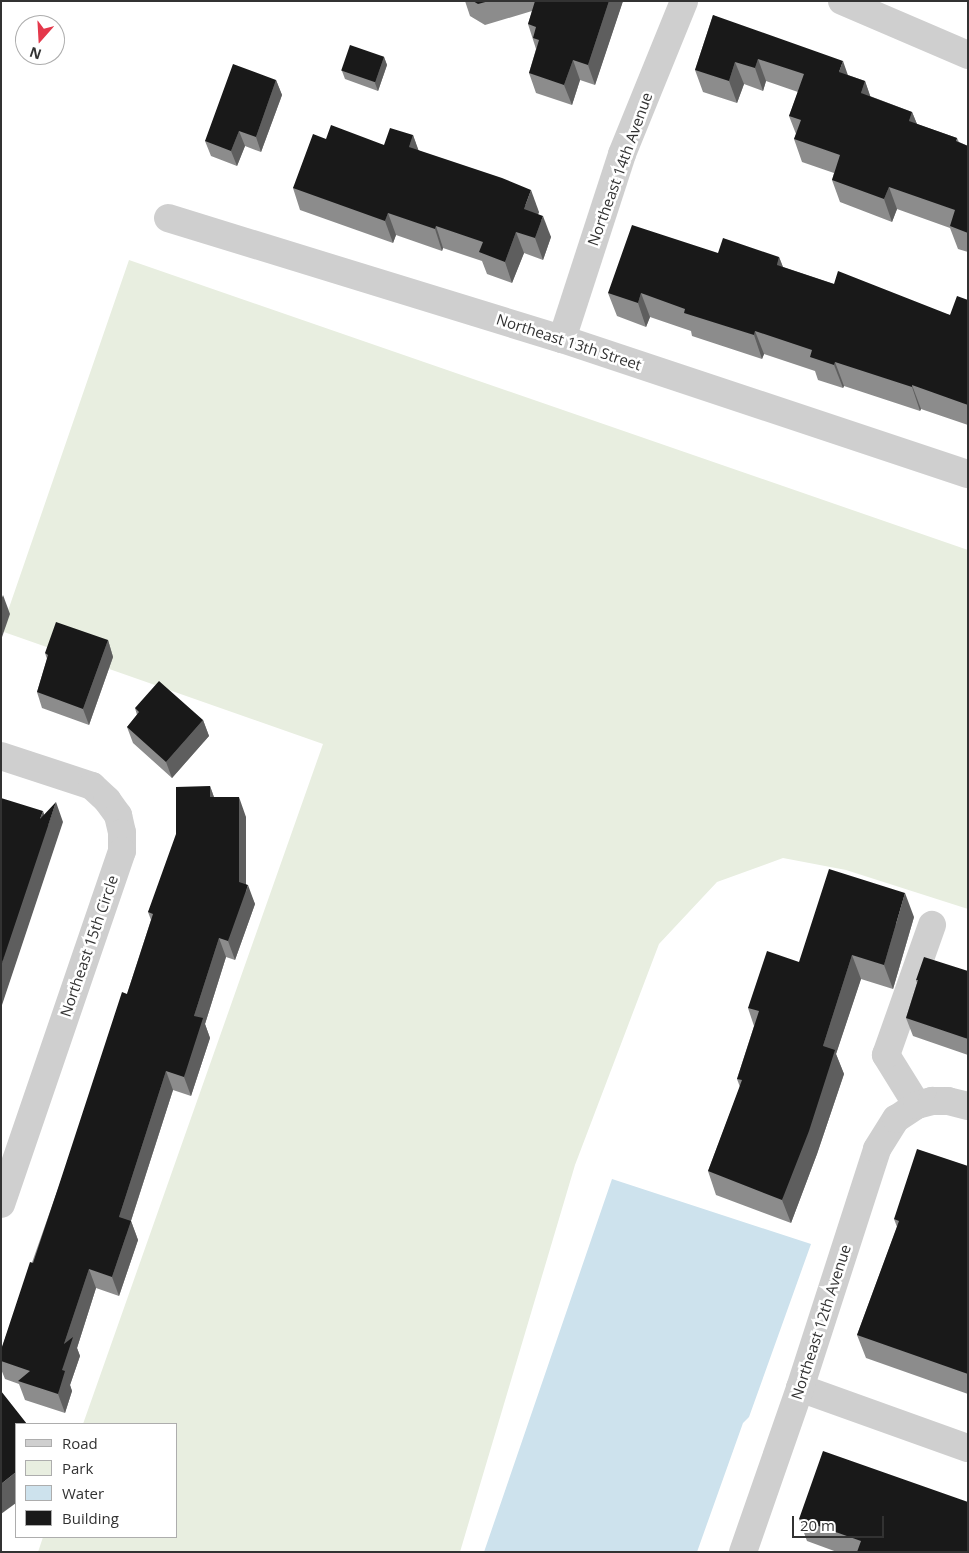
<!DOCTYPE html>
<html>
<head>
<meta charset="utf-8">
<style>
  body { margin:0 }
  #map { position:relative; width:969px; height:1553px; overflow:hidden; background:#fff; font-family:"Open Sans",sans-serif }
  div>[style] { position:absolute }
  [style*='--x'] { left:calc(var(--x)*1px); top:calc(var(--y)*1px); width:calc(var(--w)*1px); rotate:calc(var(--a)*1deg) }
  .green>* { inset:0; background:#e8eee0 }
  .water>* { inset:0; background:#cde2ed }
  .minor>* { height:28px; margin:-14px; padding:0 14px; transform-origin:14px; border-radius:14px; background:#cfcfcf }
  .wall>* { inset:0; background:#8c8c8c }
  .shaded-wall>* { inset:0; background:#5e5e5e }
  .building>* { inset:0; background:#191919; transform-origin:0 0 }
  span { translate:-50% -50%; white-space:nowrap; text-align:center; line-height:1.15; -webkit-text-stroke:5px #fff; paint-order:stroke }
  .street-label { font-size:15px; color:#323232 }
  .frame { position:absolute; inset:0; border:2px solid #323232; pointer-events:none }
  .legend { position:absolute; left:15px; top:1423px; width:162px; height:115px; box-sizing:border-box; background:#fff; border:1px solid #adadad; margin:0; padding:6px 9px; list-style:none; font-size:15px; color:#323232 }
  .legend li { display:flex; align-items:center; gap:10px; height:25px }
  .legend b { width:25px; border:1px solid #adadad }
  .north { position:absolute; left:15px; top:15px; width:50px; height:50px; box-sizing:border-box; background:#fff; border:1px solid #adadad; border-radius:50%; rotate:199deg; font-size:14px; font-weight:700; line-height:20px; text-align:center; color:#323232 }
  .north::after { content:''; display:block; margin:auto; width:18px; height:22px; background:#e4384b; clip-path:polygon(50% 0,100% 100%,50% 72%,0 100%) }
  .scale { position:absolute; left:792px; top:1516px; width:92px; height:22px; box-sizing:border-box; border:2px solid #323232; border-top:0; padding-left:6px; font-size:15px; line-height:18px; white-space:nowrap; color:#323232; -webkit-text-stroke:4px #fff; paint-order:stroke }
</style>
</head>
<body>
<div id="map">
  <div class="green">
    <i style="clip-path:polygon(129px 260px,968px 550px,968px 909px,846px 870px,783px 858px,717px 882px,659px 944px,575px 1165px,460px 1552px,38px 1552px,43px 1537px,176px 1537px,176px 1424px,83px 1424px,323px 744px,1px 631px)"></i>
  </div>
  <div class="water">
    <i style="clip-path:polygon(612px 1179px,811px 1244px,749px 1417px,743px 1423px,697px 1552px,484px 1552px)"></i>
  </div>
  <div class="minor">
    <i style="--x:842;--y:1;--w:137;--a:23.2"></i>
    <i style="--x:168;--y:218;--w:412;--a:17.1"></i>
    <i style="--x:562;--y:339;--w:428;--a:18.4"></i>
    <i style="--x:562;--y:339;--w:194;--a:-72"></i>
    <i style="--x:622;--y:154;--w:165;--a:-67.9"></i>
    <i style="--x:1;--y:756;--w:96;--a:18.2"></i>
    <i style="--x:92;--y:786;--w:21;--a:43"></i>
    <i style="--x:107;--y:800;--w:19;--a:54"></i>
    <i style="--x:118;--y:815;--w:18;--a:77"></i>
    <i style="--x:122;--y:833;--w:18;--a:90"></i>
    <i style="--x:122;--y:851;--w:373;--a:108.9"></i>
    <i style="--x:917;--y:1105;--w:59;--a:-121.8"></i>
    <i style="--x:886;--y:1055;--w:138;--a:-70.5"></i>
    <i style="--x:800;--y:1388;--w:178;--a:19.7"></i>
    <i style="--x:743;--y:1552;--w:174;--a:-70.8"></i>
    <i style="--x:800;--y:1388;--w:251;--a:-72.1"></i>
    <i style="--x:877;--y:1149;--w:36;--a:-58"></i>
    <i style="--x:896;--y:1119;--w:25;--a:-34"></i>
    <i style="--x:917;--y:1105;--w:16;--a:-15"></i>
    <i style="--x:932;--y:1101;--w:16;--a:0"></i>
    <i style="--x:948;--y:1101;--w:21;--a:14"></i>
  </div>
  <div class="wall">
    <i style="clip-path:polygon(465px 1px,623px 1px,595px 85px,580px 80px,572px 105px,536px 93px,529px 73px,536px 49px,528px 24px,532px 11px,485px 25px,470px 16px)"></i>
    <i style="clip-path:polygon(713px 15px,848px 75px,865px 81px,870px 96px,912px 112px,917px 124px,957px 138px,959px 142px,968px 146px,968px 252px,958px 249px,950px 228px,897px 209px,892px 222px,840px 202px,832px 180px,834px 173px,802px 162px,794px 139px,796px 134px,789px 116px,798px 92px,766px 81px,763px 91px,744px 84px,737px 103px,703px 92px,695px 70px)"></i>
    <i style="clip-path:polygon(384px 57px,387px 65px,378px 91px,345px 79px,342px 71px)"></i>
    <i style="clip-path:polygon(276px 80px,282px 95px,261px 152px,245px 146px,237px 166px,211px 156px,205px 141px)"></i>
    <i style="clip-path:polygon(413px 135px,418px 150px,539px 212px,538px 214px,551px 237px,543px 260px,524px 253px,512px 283px,487px 274px,482px 261px,443px 248px,442px 251px,396px 235px,393px 243px,300px 210px,293px 188px,326px 139px,384px 145px)"></i>
    <i style="clip-path:polygon(779px 257px,783px 267px,834px 284px,950px 315px,968px 300px,968px 425px,921px 409px,920px 411px,844px 386px,843px 388px,818px 380px,815px 371px,764px 354px,762px 359px,692px 336px,691px 331px,650px 317px,646px 327px,617px 316px,608px 293px)"></i>
    <i style="clip-path:polygon(108px 640px,113px 657px,89px 725px,42px 708px,37px 692px,47px 659px,45px 653px)"></i>
    <i style="clip-path:polygon(135px 708px,203px 720px,209px 736px,172px 778px,133px 743px,127px 727px,137px 715px)"></i>
    <i style="clip-path:polygon(210px 786px,214px 797px,246px 817px,246px 884px,255px 904px,235px 960px,226px 957px,205px 1024px,210px 1038px,191px 1096px,173px 1090px,131px 1221px,138px 1240px,119px 1296px,96px 1288px,77px 1348px,80px 1356px,70px 1385px,72px 1391px,65px 1413px,25px 1400px,19px 1384px,5px 1379px,1px 1369px,1px 1350px,127px 994px,151px 920px,148px 912px)"></i>
    <i style="clip-path:polygon(914px 917px,893px 989px,861px 979px,836px 1054px,844px 1074px,817px 1154px,791px 1223px,716px 1195px,708px 1171px,740px 1087px,737px 1079px,754px 1026px,748px 1008px,799px 962px)"></i>
    <i style="clip-path:polygon(968px 971px,968px 1055px,913px 1036px,906px 1018px,917px 983px,916px 980px)"></i>
    <i style="clip-path:polygon(968px 1166px,968px 1394px,866px 1358px,857px 1335px,897px 1227px,894px 1219px)"></i>
    <i style="clip-path:polygon(799px 1519px,968px 1552px,837px 1552px,807px 1541px)"></i>
  </div>
  <div class="shaded-wall">
    <i style="clip-path:polygon(609px 1px,623px 1px,595px 85px,588px 65px)"></i>
    <i style="clip-path:polygon(384px 57px,387px 65px,378px 91px,375px 83px)"></i>
    <i style="clip-path:polygon(758px 59px,766px 81px,763px 91px,755px 68px)"></i>
    <i style="clip-path:polygon(573px 60px,580px 80px,572px 105px,564px 85px)"></i>
    <i style="clip-path:polygon(843px 61px,851px 84px,839px 72px)"></i>
    <i style="clip-path:polygon(735px 62px,744px 84px,737px 103px,729px 81px)"></i>
    <i style="clip-path:polygon(276px 80px,282px 95px,261px 152px,256px 137px)"></i>
    <i style="clip-path:polygon(865px 81px,873px 104px,861px 93px)"></i>
    <i style="clip-path:polygon(912px 112px,921px 134px,909px 121px)"></i>
    <i style="clip-path:polygon(239px 131px,245px 146px,237px 166px,231px 151px)"></i>
    <i style="clip-path:polygon(413px 135px,421px 157px,409px 147px)"></i>
    <i style="clip-path:polygon(889px 187px,897px 209px,892px 222px,884px 199px)"></i>
    <i style="clip-path:polygon(531px 190px,539px 212px,532px 230px,524px 209px)"></i>
    <i style="clip-path:polygon(388px 213px,396px 235px,393px 243px,385px 221px)"></i>
    <i style="clip-path:polygon(543px 216px,551px 237px,543px 260px,535px 238px)"></i>
    <i style="clip-path:polygon(436px 226px,443px 248px,442px 251px,435px 229px)"></i>
    <i style="clip-path:polygon(516px 232px,524px 253px,512px 283px,505px 262px)"></i>
    <i style="clip-path:polygon(779px 257px,788px 280px,777px 265px)"></i>
    <i style="clip-path:polygon(641px 293px,650px 317px,646px 327px,638px 303px)"></i>
    <i style="clip-path:polygon(755px 331px,764px 354px,762px 359px,754px 335px)"></i>
    <i style="clip-path:polygon(835px 362px,844px 386px,843px 388px,834px 365px)"></i>
    <i style="clip-path:polygon(912px 385px,921px 409px,920px 411px,912px 387px)"></i>
    <i style="clip-path:polygon(3px 595px,10px 614px,1px 640px,1px 600px)"></i>
    <i style="clip-path:polygon(108px 640px,113px 657px,89px 725px,83px 709px)"></i>
    <i style="clip-path:polygon(203px 720px,209px 736px,172px 778px,166px 762px)"></i>
    <i style="clip-path:polygon(210px 786px,217px 806px,210px 797px)"></i>
    <i style="clip-path:polygon(239px 797px,246px 817px,246px 892px,248px 885px,255px 904px,235px 960px,228px 941px,239px 882px)"></i>
    <i style="clip-path:polygon(56px 802px,63px 822px,1px 1008px,1px 966px,40px 819px,43px 811px,48px 825px)"></i>
    <i style="clip-path:polygon(905px 893px,914px 917px,893px 989px,884px 965px)"></i>
    <i style="clip-path:polygon(219px 938px,226px 957px,205px 1024px,210px 1038px,191px 1096px,184px 1077px,194px 1016px)"></i>
    <i style="clip-path:polygon(852px 955px,861px 979px,836px 1054px,844px 1074px,817px 1154px,791px 1223px,782px 1200px,823px 1046px)"></i>
    <i style="clip-path:polygon(166px 1071px,173px 1090px,126px 1236px,119px 1217px)"></i>
    <i style="clip-path:polygon(131px 1221px,138px 1240px,119px 1296px,112px 1277px)"></i>
    <i style="clip-path:polygon(89px 1269px,96px 1288px,77px 1348px,80px 1356px,70px 1385px,72px 1391px,65px 1413px,58px 1394px,62px 1370px,64px 1344px)"></i>
    <i style="clip-path:polygon(16px 1472px,16px 1503px,1px 1514px,1px 1484px)"></i>
  </div>
  <div class="building">
    <i style="clip-path:polygon(473px 1px,489px 1px,478px 4px)"></i>
    <i style="clip-path:polygon(535px 1px,609px 1px,588px 65px,573px 60px,564px 85px,529px 73px,539px 40px,533px 38px,536px 27px,528px 24px)"></i>
    <i style="clip-path:polygon(713px 15px,843px 61px,839px 72px,865px 81px,861px 93px,912px 112px,909px 121px,957px 138px,956px 141px,968px 146px,968px 233px,950px 226px,955px 210px,889px 187px,884px 199px,832px 180px,840px 155px,794px 139px,801px 120px,789px 116px,804px 74px,758px 59px,755px 68px,735px 62px,729px 81px,695px 70px)"></i>
    <i style="left:350px;top:45px;width:36px;height:27px;rotate:19deg"></i>
    <i style="clip-path:polygon(233px 64px,276px 80px,256px 137px,239px 131px,231px 151px,205px 141px)"></i>
    <i style="clip-path:polygon(331px 125px,384px 145px,390px 128px,413px 135px,409px 147px,502px 178px,531px 190px,524px 209px,543px 216px,535px 238px,516px 232px,505px 262px,479px 252px,483px 242px,436px 226px,435px 229px,388px 213px,385px 221px,293px 188px,313px 134px,326px 139px)"></i>
    <i style="clip-path:polygon(632px 225px,718px 253px,723px 238px,779px 257px,777px 265px,834px 284px,838px 271px,950px 315px,957px 296px,968px 300px,968px 405px,912px 385px,912px 387px,835px 362px,834px 365px,810px 357px,812px 350px,755px 331px,754px 335px,684px 313px,685px 309px,641px 293px,638px 303px,608px 293px)"></i>
    <i style="clip-path:polygon(56px 622px,108px 640px,83px 709px,37px 692px,48px 655px,45px 653px)"></i>
    <i style="clip-path:polygon(159px 681px,203px 720px,166px 762px,127px 727px,139px 712px,135px 708px)"></i>
    <i style="clip-path:polygon(210px 786px,210px 797px,239px 797px,239px 882px,248px 885px,228px 941px,219px 938px,194px 1016px,203px 1018px,184px 1077px,166px 1071px,119px 1217px,131px 1221px,112px 1277px,89px 1269px,64px 1344px,73px 1337px,62px 1370px,65px 1371px,58px 1394px,18px 1381px,30px 1371px,1px 1361px,1px 1350px,30px 1262px,33px 1263px,59px 1185px,122px 992px,127px 994px,153px 914px,148px 912px,176px 834px,176px 787px)"></i>
    <i style="clip-path:polygon(1px 798px,43px 811px,40px 819px,56px 802px,1px 966px)"></i>
    <i style="clip-path:polygon(829px 869px,905px 893px,884px 965px,852px 955px,823px 1046px,835px 1050px,809px 1131px,782px 1200px,708px 1171px,742px 1080px,737px 1079px,759px 1011px,748px 1008px,767px 951px,799px 962px)"></i>
    <i style="clip-path:polygon(924px 957px,968px 971px,968px 1039px,906px 1018px,918px 980px,916px 980px)"></i>
    <i style="clip-path:polygon(917px 1149px,968px 1166px,968px 1374px,857px 1335px,899px 1221px,894px 1219px)"></i>
    <i style="clip-path:polygon(1px 1391px,27px 1424px,16px 1424px,16px 1472px,1px 1484px)"></i>
    <i style="clip-path:polygon(823px 1451px,968px 1502px,968px 1552px,857px 1552px,861px 1541px,799px 1519px)"></i>
  </div>
  <div class="street-label">
    <span style="left:620px;top:169px;rotate:-70deg">Northeast 14th Avenue</span>
    <span style="left:569px;top:342px;rotate:18deg">Northeast 13th Street</span>
    <span style="left:89px;top:946px;rotate:-71deg">Northeast 15th Circle</span>
    <span style="left:821px;top:1322px;rotate:-72deg">Northeast 12th Avenue</span>
  </div>
  <div class="frame"></div>
  <ul class="legend">
  <li><b style="height:6px;background:#cfcfcf"></b>Road</li>
  <li><b style="height:14px;background:#e8eee0"></b>Park</li>
  <li><b style="height:14px;background:#cde2ed"></b>Water</li>
  <li><b style="height:14px;background:#191919"></b>Building</li>
  </ul>
  <div class="north">N</div>
  <div class="scale">20 m</div>
</div>
</body>
</html>
